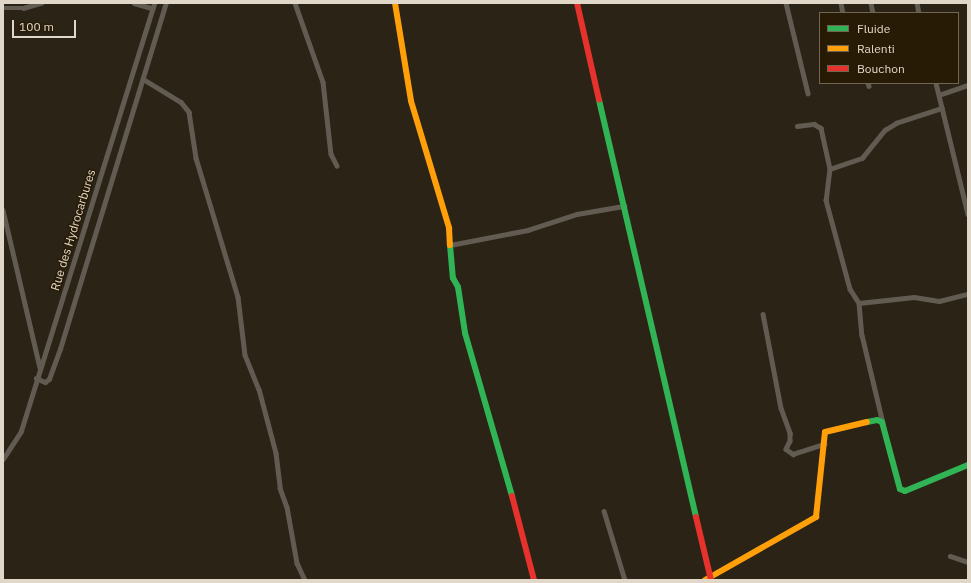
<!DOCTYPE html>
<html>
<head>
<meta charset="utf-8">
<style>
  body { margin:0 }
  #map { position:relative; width:971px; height:583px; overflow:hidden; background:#2a2316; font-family:"IBM Plex Sans",sans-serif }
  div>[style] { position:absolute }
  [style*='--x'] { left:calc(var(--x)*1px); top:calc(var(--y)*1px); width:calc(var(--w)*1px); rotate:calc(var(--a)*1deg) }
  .street>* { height:4.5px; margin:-2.25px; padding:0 2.25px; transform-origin:2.25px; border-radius:2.25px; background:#615b52 }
  .fast>* { height:6px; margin:-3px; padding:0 3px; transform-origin:3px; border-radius:3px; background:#30b455 }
  .slow>* { height:6px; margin:-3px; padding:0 3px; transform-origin:3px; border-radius:3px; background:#ff9f0a }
  .jam>* { height:6px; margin:-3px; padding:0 3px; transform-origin:3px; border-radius:3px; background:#e5322d }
  span { translate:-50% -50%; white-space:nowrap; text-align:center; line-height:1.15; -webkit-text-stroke:3px #281b05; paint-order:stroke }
  .street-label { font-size:12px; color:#e0d7c9 }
  .frame { position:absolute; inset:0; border:4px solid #e0d7c9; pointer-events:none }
  .legend { position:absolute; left:819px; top:12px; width:140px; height:72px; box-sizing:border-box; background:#281b05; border:1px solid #726653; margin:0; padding:5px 7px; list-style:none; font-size:12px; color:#e0d7c9 }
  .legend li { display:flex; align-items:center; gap:8px; height:20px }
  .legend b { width:20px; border:1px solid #726653 }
  .scale { position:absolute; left:12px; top:20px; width:64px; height:18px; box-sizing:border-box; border:2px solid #e0d7c9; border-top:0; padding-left:5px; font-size:12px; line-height:14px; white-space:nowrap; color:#e0d7c9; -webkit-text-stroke:3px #281b05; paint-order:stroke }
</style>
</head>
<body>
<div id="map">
  <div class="street">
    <i style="--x:134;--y:3;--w:19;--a:16"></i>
    <i style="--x:295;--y:3;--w:84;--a:70.5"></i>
    <i style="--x:323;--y:82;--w:72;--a:83.7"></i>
    <i style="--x:331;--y:154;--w:13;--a:63"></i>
    <i style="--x:786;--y:3;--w:93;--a:76.3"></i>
    <i style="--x:841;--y:3;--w:10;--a:79"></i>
    <i style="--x:871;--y:3;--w:10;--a:79"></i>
    <i style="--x:917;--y:3;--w:10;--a:79"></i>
    <i style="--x:3;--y:8;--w:20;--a:0"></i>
    <i style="--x:23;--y:8;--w:19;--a:-16"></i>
    <i style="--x:143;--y:79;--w:44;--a:31.2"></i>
    <i style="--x:181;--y:102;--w:13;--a:51"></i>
    <i style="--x:189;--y:112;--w:47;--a:81.3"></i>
    <i style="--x:196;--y:158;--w:145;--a:73.2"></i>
    <i style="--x:238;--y:297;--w:58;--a:83.1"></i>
    <i style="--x:245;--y:355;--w:37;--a:68"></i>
    <i style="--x:259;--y:389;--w:66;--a:75.1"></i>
    <i style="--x:276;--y:453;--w:35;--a:83"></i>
    <i style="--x:280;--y:488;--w:20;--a:70"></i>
    <i style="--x:287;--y:507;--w:57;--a:79.9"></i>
    <i style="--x:297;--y:563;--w:19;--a:65"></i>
    <i style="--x:868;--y:83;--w:3;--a:72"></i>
    <i style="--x:936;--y:83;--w:135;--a:76.3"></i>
    <i style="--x:939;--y:95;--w:31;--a:-19"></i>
    <i style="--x:797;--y:126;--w:17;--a:-7"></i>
    <i style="--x:814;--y:124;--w:8;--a:30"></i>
    <i style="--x:821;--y:128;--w:42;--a:77.6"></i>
    <i style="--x:830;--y:169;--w:31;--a:97"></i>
    <i style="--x:826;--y:200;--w:92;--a:74.9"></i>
    <i style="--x:850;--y:289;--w:17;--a:57"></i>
    <i style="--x:859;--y:303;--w:32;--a:85"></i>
    <i style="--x:862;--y:335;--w:90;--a:76.6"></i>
    <i style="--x:830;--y:169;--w:34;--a:-19"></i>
    <i style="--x:862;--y:158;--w:36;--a:-51"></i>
    <i style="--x:885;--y:130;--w:13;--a:-32"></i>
    <i style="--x:896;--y:123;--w:48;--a:-18.1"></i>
    <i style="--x:3;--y:210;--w:162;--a:76.8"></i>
    <i style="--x:450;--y:245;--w:79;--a:-10.9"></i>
    <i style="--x:528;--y:230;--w:52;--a:-18.1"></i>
    <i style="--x:577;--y:214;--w:48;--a:-9.7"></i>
    <i style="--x:859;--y:303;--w:55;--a:-6.2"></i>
    <i style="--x:914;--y:297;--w:25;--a:9"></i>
    <i style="--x:939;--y:301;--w:30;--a:-14"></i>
    <i style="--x:763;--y:314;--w:96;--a:79.2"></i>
    <i style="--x:781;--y:408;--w:27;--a:70"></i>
    <i style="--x:790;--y:433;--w:8;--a:90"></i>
    <i style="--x:790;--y:441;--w:9;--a:117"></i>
    <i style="--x:786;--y:449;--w:9;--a:36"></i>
    <i style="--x:793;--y:454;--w:33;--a:-18"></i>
    <i style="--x:36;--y:378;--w:10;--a:24"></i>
    <i style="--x:45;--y:382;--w:5;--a:-37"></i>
    <i style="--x:49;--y:379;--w:32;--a:-70"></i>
    <i style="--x:60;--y:349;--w:362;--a:-73"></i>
    <i style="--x:3;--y:459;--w:33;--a:-57"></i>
    <i style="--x:21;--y:431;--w:448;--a:-72.7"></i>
    <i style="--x:604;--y:511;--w:72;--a:73.1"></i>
    <i style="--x:950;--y:556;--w:19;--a:18"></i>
  </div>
  <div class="fast">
    <i style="--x:599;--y:100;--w:428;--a:76.9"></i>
    <i style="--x:450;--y:245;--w:33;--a:85"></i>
    <i style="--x:453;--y:278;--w:10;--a:61"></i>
    <i style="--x:458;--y:287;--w:47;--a:81.3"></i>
    <i style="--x:465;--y:333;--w:170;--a:73.9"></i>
    <i style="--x:867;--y:422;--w:10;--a:-11"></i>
    <i style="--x:877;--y:420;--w:5;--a:22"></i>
    <i style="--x:882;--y:422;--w:69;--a:75"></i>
    <i style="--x:900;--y:489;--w:5;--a:22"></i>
    <i style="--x:905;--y:491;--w:68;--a:-22.4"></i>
  </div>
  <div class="slow">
    <i style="--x:395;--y:3;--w:99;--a:80.7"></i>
    <i style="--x:411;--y:101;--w:133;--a:73.3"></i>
    <i style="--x:449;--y:228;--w:17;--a:87"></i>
    <i style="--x:705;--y:580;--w:128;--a:-29.6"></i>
    <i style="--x:816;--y:517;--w:85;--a:-84"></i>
    <i style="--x:825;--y:432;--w:43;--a:-13.4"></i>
  </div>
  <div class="jam">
    <i style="--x:577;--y:3;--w:99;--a:77.2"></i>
    <i style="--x:512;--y:496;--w:87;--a:75.3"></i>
    <i style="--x:696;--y:517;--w:65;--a:76.6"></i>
  </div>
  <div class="street-label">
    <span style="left:73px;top:230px;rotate:-73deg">Rue des Hydrocarbures</span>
  </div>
  <div class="frame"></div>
  <ul class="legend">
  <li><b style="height:5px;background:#30b455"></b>Fluide</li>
  <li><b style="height:5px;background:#ff9f0a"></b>Ralenti</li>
  <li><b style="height:5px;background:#e5322d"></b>Bouchon</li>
  </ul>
  <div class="scale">100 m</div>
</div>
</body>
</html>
